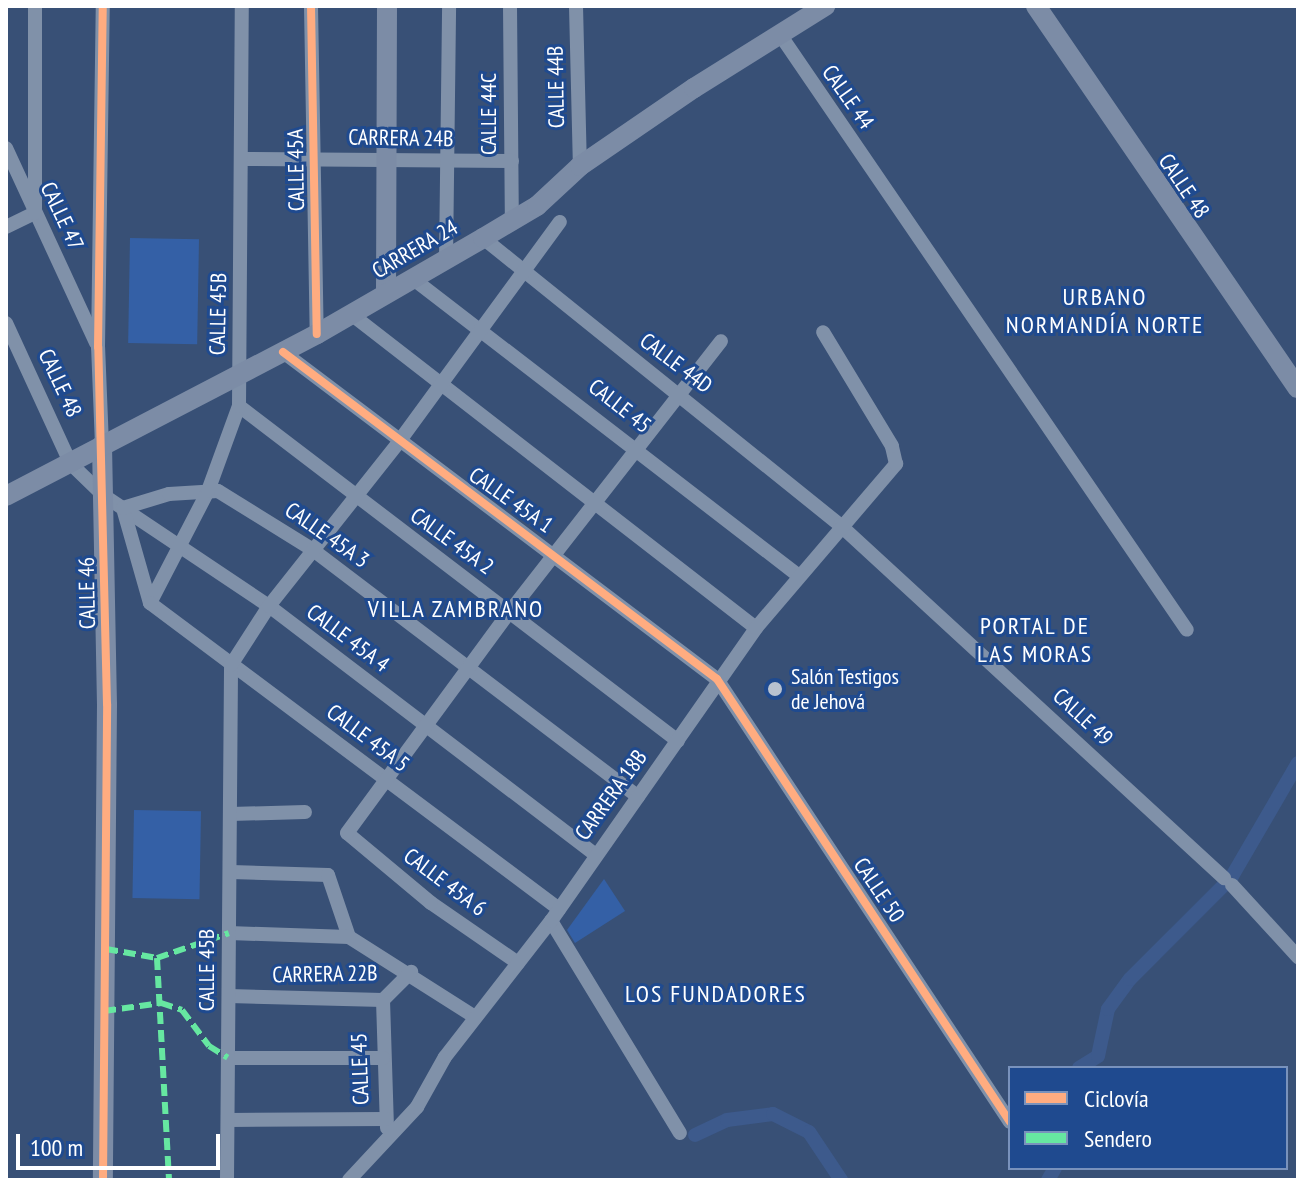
<!DOCTYPE html>
<html>
<head>
<meta charset="utf-8">
<style>
  body { margin:0 }
  #map { position:relative; width:1304px; height:1186px; overflow:hidden; background:#385076; font-family:"PT Sans Narrow",sans-serif }
  div>[style] { position:absolute }
  [style*='--x'] { left:calc(var(--x)*1px); top:calc(var(--y)*1px); width:calc(var(--w)*1px); rotate:calc(var(--a)*1deg) }
  .green>* { inset:0; background:#3460a6; transform-origin:0 0 }
  .canal>* { height:14px; margin:-7px; padding:0 7px; transform-origin:7px; border-radius:7px; background:#3d5a8c }
  .street>* { height:14px; margin:-7px; padding:0 7px; transform-origin:7px; border-radius:7px; background:#8091a9 }
  .secondary>* { height:20px; margin:-10px; padding:0 10px; transform-origin:10px; border-radius:10px; background:#7c8ca6 }
  .quiet>* { height:6px; margin-top:-3px; transform-origin:0; background:repeating-linear-gradient(90deg,#66e7a1 0 12px,transparent 0 18px) }
  .cycleway>* { height:8px; margin:-4px; padding:0 4px; transform-origin:4px; border-radius:4px; background:#ffac80 }
  .dots>* { width:22px; height:22px; translate:-50% -50%; box-sizing:border-box; border:4px solid #1f4a8f; border-radius:50% }
  span { translate:-50% -50%; white-space:nowrap; text-align:center; line-height:1.15; -webkit-text-stroke:6px #1f4a8f; paint-order:stroke }
  .street-label { font-size:22px; color:#fff }
  .poi-label { font-size:22px; color:#fff }
  .left { translate:0 -50%; text-align:left }
  .neighbourhood-label { font-size:24px; color:#fff; letter-spacing:2px }
  .frame { position:absolute; inset:0; border:8px solid #fff; pointer-events:none }
  .legend { position:absolute; left:1008px; top:1066px; width:280px; height:104px; box-sizing:border-box; background:#1f4a8f; border:2px solid #7992bc; margin:0; padding:10px 14px; list-style:none; font-size:24px; color:#fff }
  .legend li { display:flex; align-items:center; gap:16px; height:40px }
  .legend b { width:40px; border:2px solid #7992bc }
  .scale { position:absolute; left:16px; top:1134px; width:204px; height:36px; box-sizing:border-box; border:4px solid #fff; border-top:0; padding-left:10px; font-size:24px; line-height:28px; white-space:nowrap; color:#fff; -webkit-text-stroke:6px #1f4a8f; paint-order:stroke }
</style>
</head>
<body>
<div id="map">
  <div class="green">
    <i style="left:130px;top:238px;width:69px;height:105px;rotate:1deg"></i>
    <i style="left:134px;top:810px;width:67px;height:88px;rotate:1deg"></i>
    <i style="clip-path:polygon(604px 879px,625px 911px,575px 943px,567px 930px)"></i>
  </div>
  <div class="canal">
    <i style="--x:1079;--y:1068;--w:22;--a:-32"></i>
    <i style="--x:1098;--y:1056;--w:48;--a:-78"></i>
    <i style="--x:1108;--y:1009;--w:37;--a:-54"></i>
    <i style="--x:1130;--y:979;--w:143;--a:-45"></i>
    <i style="--x:1231;--y:878;--w:133;--a:-59.8"></i>
    <i style="--x:695;--y:1135;--w:35;--a:-25"></i>
    <i style="--x:727;--y:1120;--w:46;--a:-7.4"></i>
    <i style="--x:773;--y:1114;--w:40;--a:26.6"></i>
    <i style="--x:809;--y:1132;--w:58;--a:56.3"></i>
    <i style="--x:1048;--y:1180;--w:14;--a:-60"></i>
  </div>
  <div class="street">
    <i style="--x:311;--y:6;--w:328;--a:89"></i>
    <i style="--x:510;--y:6;--w:215;--a:89.5"></i>
    <i style="--x:576;--y:6;--w:160;--a:88.6"></i>
    <i style="--x:781;--y:36;--w:719;--a:55.65"></i>
    <i style="--x:6;--y:148;--w:215;--a:65.2"></i>
    <i style="--x:241;--y:159;--w:271;--a:0.4"></i>
    <i style="--x:6;--y:227;--w:32;--a:-26"></i>
    <i style="--x:35;--y:213;--w:207;--a:-90"></i>
    <i style="--x:483;--y:238;--w:458;--a:38.8"></i>
    <i style="--x:840;--y:525;--w:522;--a:42.59"></i>
    <i style="--x:446;--y:260;--w:254;--a:-89.3"></i>
    <i style="--x:412;--y:278;--w:487;--a:37.6"></i>
    <i style="--x:351;--y:314;--w:512;--a:37.79"></i>
    <i style="--x:6;--y:323;--w:155;--a:65.3"></i>
    <i style="--x:71;--y:464;--w:45;--a:44.1"></i>
    <i style="--x:103;--y:495;--w:200;--a:33.8"></i>
    <i style="--x:269;--y:606;--w:410;--a:37.3"></i>
    <i style="--x:283;--y:352;--w:543;--a:37"></i>
    <i style="--x:717;--y:679;--w:531;--a:56.52"></i>
    <i style="--x:239;--y:406;--w:552;--a:37.35"></i>
    <i style="--x:102;--y:445;--w:98;--a:-92.3"></i>
    <i style="--x:98;--y:347;--w:341;--a:-89.2"></i>
    <i style="--x:150;--y:603;--w:99;--a:-105.9"></i>
    <i style="--x:123;--y:508;--w:48;--a:-16.9"></i>
    <i style="--x:169;--y:494;--w:49;--a:-3.5"></i>
    <i style="--x:218;--y:491;--w:112;--a:31.8"></i>
    <i style="--x:313;--y:550;--w:408;--a:37.2"></i>
    <i style="--x:150;--y:603;--w:126;--a:-62.6"></i>
    <i style="--x:208;--y:491;--w:90;--a:-70"></i>
    <i style="--x:239;--y:406;--w:400;--a:-89.6"></i>
    <i style="--x:150;--y:603;--w:511;--a:36.8"></i>
    <i style="--x:231;--y:814;--w:74;--a:-1.5"></i>
    <i style="--x:231;--y:872;--w:97;--a:1.8"></i>
    <i style="--x:328;--y:875;--w:65;--a:71.3"></i>
    <i style="--x:349;--y:937;--w:149;--a:32.4"></i>
    <i style="--x:1232;--y:885;--w:98;--a:47.5"></i>
    <i style="--x:551;--y:921;--w:248;--a:58.7"></i>
    <i style="--x:229;--y:933;--w:120;--a:1.9"></i>
    <i style="--x:518;--y:963;--w:106;--a:-145.4"></i>
    <i style="--x:431;--y:903;--w:109;--a:-140.2"></i>
    <i style="--x:347;--y:833;--w:277;--a:-53.7"></i>
    <i style="--x:511;--y:610;--w:341;--a:-52"></i>
    <i style="--x:229;--y:996;--w:154;--a:1.5"></i>
    <i style="--x:383;--y:1000;--w:40;--a:-45"></i>
    <i style="--x:383;--y:1000;--w:128;--a:88.2"></i>
    <i style="--x:228;--y:1058;--w:155;--a:0"></i>
    <i style="--x:229;--y:1120;--w:157;--a:-0.4"></i>
    <i style="--x:227;--y:1180;--w:515;--a:-89.55"></i>
    <i style="--x:231;--y:665;--w:70;--a:-57.2"></i>
    <i style="--x:269;--y:606;--w:208;--a:-51.6"></i>
    <i style="--x:398;--y:443;--w:274;--a:-53.8"></i>
    <i style="--x:349;--y:1180;--w:100;--a:-47"></i>
    <i style="--x:417;--y:1107;--w:57;--a:-60.8"></i>
    <i style="--x:445;--y:1057;--w:172;--a:-52.1"></i>
    <i style="--x:551;--y:921;--w:358;--a:-55"></i>
    <i style="--x:756;--y:628;--w:216;--a:-49.5"></i>
    <i style="--x:896;--y:464;--w:18;--a:-103"></i>
    <i style="--x:892;--y:446;--w:133;--a:-121.2"></i>
  </div>
  <div class="secondary">
    <i style="--x:1036;--y:6;--w:463;--a:55.6"></i>
    <i style="--x:386;--y:293;--w:287;--a:-89.8"></i>
    <i style="--x:102;--y:445;--w:259;--a:88.9"></i>
    <i style="--x:107;--y:704;--w:476;--a:90.5"></i>
    <i style="--x:6;--y:496;--w:351;--a:-27.5"></i>
    <i style="--x:317;--y:334;--w:192;--a:-30"></i>
    <i style="--x:483;--y:238;--w:63;--a:-30.7"></i>
    <i style="--x:537;--y:206;--w:59;--a:-42.9"></i>
    <i style="--x:580;--y:166;--w:138;--a:-34.4"></i>
    <i style="--x:694;--y:88;--w:155;--a:-32"></i>
  </div>
  <div class="quiet">
    <i style="--x:106;--y:949;--w:52;--a:10"></i>
    <i style="--x:157;--y:958;--w:76;--a:-19.1"></i>
    <i style="--x:157;--y:958;--w:222;--a:86.9"></i>
    <i style="--x:104;--y:1011;--w:58;--a:-8"></i>
    <i style="--x:161;--y:1003;--w:22;--a:18"></i>
    <i style="--x:182;--y:1010;--w:45;--a:53.1"></i>
    <i style="--x:209;--y:1046;--w:22;--a:32"></i>
  </div>
  <div class="cycleway">
    <i style="--x:311;--y:6;--w:328;--a:89"></i>
    <i style="--x:283;--y:352;--w:543;--a:37"></i>
    <i style="--x:717;--y:679;--w:531;--a:56.52"></i>
    <i style="--x:103;--y:1180;--w:476;--a:-89.5"></i>
    <i style="--x:107;--y:704;--w:357;--a:-91.4"></i>
    <i style="--x:98;--y:347;--w:341;--a:-89.2"></i>
  </div>
  <div class="dots">
    <i style="left:775px;top:689px;background:#b9c2cf"></i>
  </div>
  <div class="street-label">
    <span style="left:556px;top:87px;rotate:-91deg">CALLE 44B</span>
    <span style="left:848px;top:97px;rotate:55deg">CALLE 44</span>
    <span style="left:489px;top:114px;rotate:-90deg">CALLE 44C</span>
    <span style="left:401px;top:138px;rotate:1deg">CARRERA 24B</span>
    <span style="left:296px;top:170px;rotate:-91deg">CALLE 45A</span>
    <span style="left:1184px;top:186px;rotate:56deg">CALLE 48</span>
    <span style="left:62px;top:216px;rotate:65deg">CALLE 47</span>
    <span style="left:415px;top:249px;rotate:-30deg">CARRERA 24</span>
    <span style="left:218px;top:314px;rotate:-89deg">CALLE 45B</span>
    <span style="left:676px;top:363px;rotate:37deg">CALLE 44D</span>
    <span style="left:60px;top:383px;rotate:65deg">CALLE 48</span>
    <span style="left:620px;top:406px;rotate:38deg">CALLE 45</span>
    <span style="left:511px;top:500px;rotate:35deg">CALLE 45A 1</span>
    <span style="left:327px;top:535px;rotate:35deg">CALLE 45A 3</span>
    <span style="left:452px;top:541px;rotate:36deg">CALLE 45A 2</span>
    <span style="left:87px;top:593px;rotate:-91deg">CALLE 46</span>
    <span style="left:348px;top:638px;rotate:37deg">CALLE 45A 4</span>
    <span style="left:1083px;top:717px;rotate:43deg">CALLE 49</span>
    <span style="left:368px;top:738px;rotate:37deg">CALLE 45A 5</span>
    <span style="left:611px;top:795px;rotate:-54deg">CARRERA 18B</span>
    <span style="left:445px;top:882px;rotate:37deg">CALLE 45A 6</span>
    <span style="left:879px;top:890px;rotate:56deg">CALLE 50</span>
    <span style="left:207px;top:970px;rotate:-90deg">CALLE 45B</span>
    <span style="left:325px;top:974px;rotate:-1deg">CARRERA 22B</span>
    <span style="left:360px;top:1069px;rotate:-92deg">CALLE 45</span>
  </div>
  <div class="poi-label">
    <span class="left" style="left:791px;top:689px">Salón Testigos<br>de Jehová</span>
  </div>
  <div class="neighbourhood-label">
    <span style="left:1105px;top:311px">URBANO<br>NORMANDÍA NORTE</span>
    <span style="left:456px;top:609px">VILLA ZAMBRANO</span>
    <span style="left:1035px;top:640px">PORTAL DE<br>LAS MORAS</span>
    <span style="left:716px;top:994px">LOS FUNDADORES</span>
  </div>
  <div class="frame"></div>
  <ul class="legend">
  <li><b style="height:10px;background:#ffac80"></b>Ciclovía</li>
  <li><b style="height:10px;background:#66e7a1"></b>Sendero</li>
  </ul>
  <div class="scale">100 m</div>
</div>
</body>
</html>
